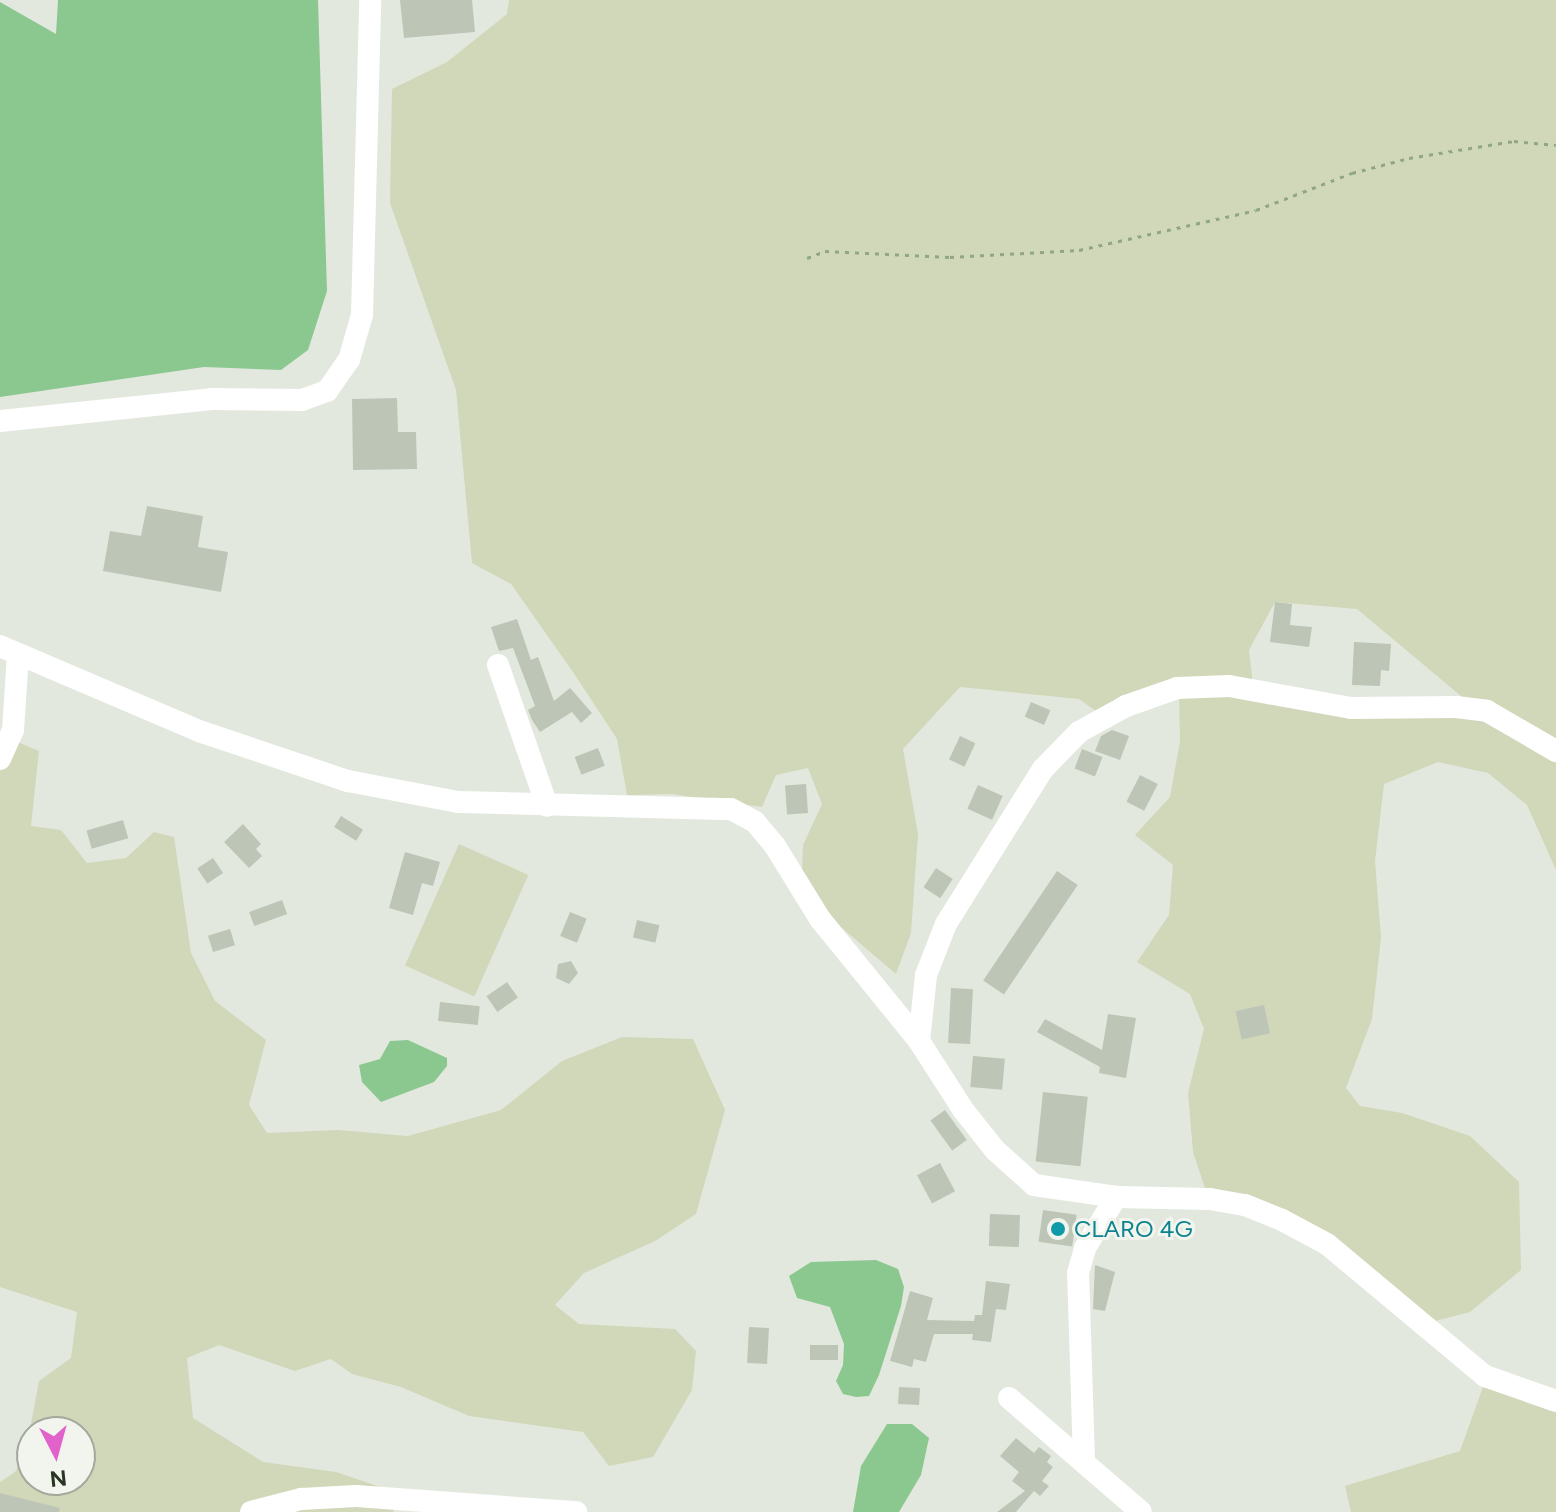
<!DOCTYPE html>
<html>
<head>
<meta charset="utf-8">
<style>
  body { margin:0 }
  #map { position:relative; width:1556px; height:1512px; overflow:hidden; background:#e3e8de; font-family:Figtree,sans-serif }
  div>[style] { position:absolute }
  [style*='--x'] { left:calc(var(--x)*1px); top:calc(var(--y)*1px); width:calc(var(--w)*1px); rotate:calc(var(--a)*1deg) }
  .green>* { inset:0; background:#d1d7b9; transform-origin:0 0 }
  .water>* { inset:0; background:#8bc890 }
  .building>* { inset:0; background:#bdc5b7; transform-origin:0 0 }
  .path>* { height:3px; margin-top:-1.5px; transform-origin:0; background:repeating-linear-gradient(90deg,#90a882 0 4px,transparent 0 10px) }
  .minor>* { height:22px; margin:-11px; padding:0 11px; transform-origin:11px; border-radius:11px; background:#fff }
  .dots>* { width:22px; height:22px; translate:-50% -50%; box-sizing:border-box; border:4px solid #f2f5ee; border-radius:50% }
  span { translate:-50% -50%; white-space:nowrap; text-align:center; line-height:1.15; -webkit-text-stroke:6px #f2f5ee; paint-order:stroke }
  .culture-label { font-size:24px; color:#0d838f }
  .left { translate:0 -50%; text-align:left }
  .north { position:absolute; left:16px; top:1416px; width:80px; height:80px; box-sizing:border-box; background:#f2f5ee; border:2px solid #a1a89c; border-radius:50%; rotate:174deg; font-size:22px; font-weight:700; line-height:32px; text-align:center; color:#283521 }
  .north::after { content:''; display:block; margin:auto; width:28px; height:36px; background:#e262cb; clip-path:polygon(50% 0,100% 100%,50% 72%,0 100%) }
</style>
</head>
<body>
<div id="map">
  <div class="green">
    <i style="clip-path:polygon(evenodd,509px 0,1556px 0,1556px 870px,1527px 805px,1488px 773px,1438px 762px,1384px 784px,1375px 861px,1381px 938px,1372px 1019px,1346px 1088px,1360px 1106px,1402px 1113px,1470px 1136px,1519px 1182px,1521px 1270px,1470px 1312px,1424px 1324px,1330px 1240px,1207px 1194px,1193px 1152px,1188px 1093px,1204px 1029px,1190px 994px,1137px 962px,1169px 915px,1173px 865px,1135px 835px,1170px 797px,1180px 741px,1179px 693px,1110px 721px,1079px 699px,960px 687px,903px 749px,918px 834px,911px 933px,896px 974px,835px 922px,802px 872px,803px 845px,822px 804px,808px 768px,776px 775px,762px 807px,672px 794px,627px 795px,617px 739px,573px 672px,511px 584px,472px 563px,456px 390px,390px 203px,392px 89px,447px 62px,507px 14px,509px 0,1275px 602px,1357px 609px,1486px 717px,1254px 693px,1249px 650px,1275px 602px)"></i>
    <i style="clip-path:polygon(evenodd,8px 738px,39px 751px,31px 826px,61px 830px,87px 863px,126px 858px,154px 832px,174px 837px,191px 953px,215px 1001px,266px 1040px,249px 1105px,267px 1133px,338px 1130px,408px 1136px,501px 1110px,562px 1061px,622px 1037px,693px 1039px,725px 1110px,696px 1214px,655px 1241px,584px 1273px,555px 1305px,579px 1324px,675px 1329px,696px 1351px,692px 1390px,653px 1457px,609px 1466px,583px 1432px,469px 1416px,401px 1387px,352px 1374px,331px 1359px,295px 1371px,219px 1345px,187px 1358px,193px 1418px,263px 1462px,336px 1472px,404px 1495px,393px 1512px,0 1512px,0 1482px,15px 1472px,25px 1456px,39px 1381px,71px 1358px,77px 1312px,0 1287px,0 745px,8px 738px,32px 1432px,80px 1432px,80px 1480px,32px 1480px,32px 1432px)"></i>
    <i style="left:459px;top:844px;width:76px;height:133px;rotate:24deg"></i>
    <i style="clip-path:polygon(1488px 1373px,1556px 1395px,1556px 1512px,1351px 1512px,1345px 1486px,1460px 1451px)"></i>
  </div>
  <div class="water">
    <i style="clip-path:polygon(58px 0,318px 0,327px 291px,308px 350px,281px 370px,204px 367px,0 397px,0 2px,56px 34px)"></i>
    <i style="clip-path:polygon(408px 1040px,447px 1058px,447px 1066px,434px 1082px,381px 1102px,362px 1082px,359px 1065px,380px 1059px,390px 1041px)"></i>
    <i style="clip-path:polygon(876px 1260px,898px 1269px,904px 1287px,901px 1306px,879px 1375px,869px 1396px,856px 1397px,843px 1394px,836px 1381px,843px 1365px,844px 1344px,830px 1307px,797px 1298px,789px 1276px,811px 1262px)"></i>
    <i style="clip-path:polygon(887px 1424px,912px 1424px,929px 1438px,921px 1475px,899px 1512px,853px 1512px,861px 1466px)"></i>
  </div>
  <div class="building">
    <i style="clip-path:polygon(400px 0,472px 0,475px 32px,404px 38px)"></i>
    <i style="clip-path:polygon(397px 398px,398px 432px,416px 432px,417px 469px,353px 470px,352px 399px)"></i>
    <i style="clip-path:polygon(147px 506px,203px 516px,198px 547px,228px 552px,221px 592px,103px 571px,110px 531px,141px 536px)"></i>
    <i style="clip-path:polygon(1275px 602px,1292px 604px,1290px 625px,1312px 627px,1309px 647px,1270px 642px)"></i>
    <i style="clip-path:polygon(517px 619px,531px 660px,538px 657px,554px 701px,570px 688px,592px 713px,581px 723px,572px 712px,540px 732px,532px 720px,528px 710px,535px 706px,513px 648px,499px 651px,491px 627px)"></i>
    <i style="clip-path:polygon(1354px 642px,1391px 644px,1389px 671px,1381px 670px,1380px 686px,1352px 685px)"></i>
    <i style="left:1031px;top:702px;width:21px;height:16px;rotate:23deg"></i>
    <i style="clip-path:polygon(1112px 730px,1129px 736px,1120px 760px,1095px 751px,1101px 736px)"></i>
    <i style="left:960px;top:736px;width:17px;height:26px;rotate:25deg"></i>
    <i style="left:598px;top:748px;width:19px;height:25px;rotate:69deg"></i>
    <i style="left:1082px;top:749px;width:22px;height:21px;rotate:21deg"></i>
    <i style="left:1140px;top:775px;width:20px;height:30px;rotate:27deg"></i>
    <i style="left:806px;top:784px;width:29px;height:21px;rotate:86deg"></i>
    <i style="left:978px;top:785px;width:27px;height:26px;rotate:24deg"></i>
    <i style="left:341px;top:816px;width:26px;height:13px;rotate:32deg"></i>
    <i style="left:123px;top:820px;width:19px;height:38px;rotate:74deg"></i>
    <i style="clip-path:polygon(243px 824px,261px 844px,256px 849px,262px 856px,249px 868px,224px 842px)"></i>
    <i style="clip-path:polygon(405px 852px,440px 862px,433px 886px,422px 883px,413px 915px,389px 908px)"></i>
    <i style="left:213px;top:858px;width:18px;height:19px;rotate:56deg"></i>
    <i style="left:936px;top:868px;width:20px;height:23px;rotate:33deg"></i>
    <i style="left:1057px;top:871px;width:25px;height:132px;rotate:34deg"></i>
    <i style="left:282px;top:900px;width:15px;height:35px;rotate:70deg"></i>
    <i style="left:570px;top:912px;width:18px;height:26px;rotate:22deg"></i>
    <i style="left:637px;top:920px;width:23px;height:18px;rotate:13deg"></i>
    <i style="left:230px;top:929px;width:17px;height:23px;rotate:73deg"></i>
    <i style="clip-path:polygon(571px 961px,578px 973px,569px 984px,556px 978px,558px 964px)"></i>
    <i style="left:507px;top:982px;width:19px;height:25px;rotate:55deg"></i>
    <i style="left:951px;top:988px;width:22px;height:55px;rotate:3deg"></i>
    <i style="left:440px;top:1002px;width:40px;height:19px;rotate:6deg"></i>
    <i style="left:1264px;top:1005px;width:29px;height:29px;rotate:78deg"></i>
    <i style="clip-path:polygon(1108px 1014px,1136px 1018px,1126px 1078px,1099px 1073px,1100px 1067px,1037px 1032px,1045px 1019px,1102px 1050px)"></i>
    <i style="left:973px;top:1056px;width:32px;height:31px;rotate:5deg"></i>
    <i style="left:1043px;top:1092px;width:45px;height:70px;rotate:6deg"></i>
    <i style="left:945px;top:1110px;width:37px;height:18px;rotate:54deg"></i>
    <i style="left:940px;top:1163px;width:32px;height:26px;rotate:62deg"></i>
    <i style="left:1043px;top:1210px;width:34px;height:32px;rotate:8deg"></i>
    <i style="left:990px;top:1214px;width:30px;height:32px;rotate:2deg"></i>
    <i style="clip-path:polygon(1095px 1265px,1115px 1272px,1105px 1311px,1093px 1309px)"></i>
    <i style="clip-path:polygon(986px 1281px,1010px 1284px,1006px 1310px,996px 1309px,991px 1342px,972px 1340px,973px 1334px,934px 1334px,926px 1362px,914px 1359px,912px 1367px,890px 1361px,910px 1291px,933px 1298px,927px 1320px,974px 1321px,975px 1315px,982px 1315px)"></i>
    <i style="left:749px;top:1327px;width:20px;height:36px;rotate:3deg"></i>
    <i style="left:838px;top:1345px;width:15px;height:28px;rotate:90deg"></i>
    <i style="left:899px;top:1387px;width:21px;height:17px;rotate:3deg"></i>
    <i style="clip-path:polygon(1016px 1438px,1034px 1453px,1039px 1447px,1051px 1456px,1047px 1462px,1053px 1467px,1042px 1481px,1049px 1486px,1040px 1496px,1034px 1491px,1016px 1512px,997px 1512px,1025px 1491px,1012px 1481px,1019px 1472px,1000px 1456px)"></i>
    <i style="clip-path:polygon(0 1493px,60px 1508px,59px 1512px,0 1512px)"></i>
  </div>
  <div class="path">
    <i style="--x:807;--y:258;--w:19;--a:-21"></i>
    <i style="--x:825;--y:251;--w:125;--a:2.7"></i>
    <i style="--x:950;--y:257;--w:129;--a:-3.1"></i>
    <i style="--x:1079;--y:250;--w:181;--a:-12.7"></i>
    <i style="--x:1256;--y:210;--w:103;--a:-21.1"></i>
    <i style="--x:1352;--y:173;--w:59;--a:-14.7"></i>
    <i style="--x:1409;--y:158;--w:106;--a:-9.2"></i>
    <i style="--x:1514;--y:141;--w:42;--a:5.4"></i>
  </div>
  <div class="minor">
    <i style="--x:0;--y:421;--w:213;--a:-5.9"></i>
    <i style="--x:212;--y:399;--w:90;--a:0.6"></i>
    <i style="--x:302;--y:400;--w:27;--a:-20"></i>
    <i style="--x:327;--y:391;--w:38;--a:-55"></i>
    <i style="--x:349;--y:360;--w:47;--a:-73.9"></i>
    <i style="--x:362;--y:315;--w:315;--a:-88.5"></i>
    <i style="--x:0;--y:646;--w:220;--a:23.1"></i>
    <i style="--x:202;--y:732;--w:154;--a:18.6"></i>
    <i style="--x:348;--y:781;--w:112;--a:10.8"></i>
    <i style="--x:458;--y:802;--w:273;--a:1.5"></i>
    <i style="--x:731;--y:809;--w:27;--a:28"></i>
    <i style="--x:755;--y:822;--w:31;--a:50"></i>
    <i style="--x:775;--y:846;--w:86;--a:58.3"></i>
    <i style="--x:820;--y:919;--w:157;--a:50.9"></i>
    <i style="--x:919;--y:1041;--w:83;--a:57.3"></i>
    <i style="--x:964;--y:1111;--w:50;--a:51.5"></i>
    <i style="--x:995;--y:1150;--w:52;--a:41.9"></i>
    <i style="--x:1034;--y:1185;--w:83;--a:8.3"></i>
    <i style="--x:1116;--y:1197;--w:94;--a:1.2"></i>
    <i style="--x:1210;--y:1199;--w:36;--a:10"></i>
    <i style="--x:1245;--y:1205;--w:40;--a:22"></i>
    <i style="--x:1282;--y:1220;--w:51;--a:28.1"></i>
    <i style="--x:1327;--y:1244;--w:206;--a:39.9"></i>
    <i style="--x:1485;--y:1376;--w:75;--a:19.4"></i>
    <i style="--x:498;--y:665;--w:149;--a:70.8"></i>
    <i style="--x:0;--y:759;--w:32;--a:-66"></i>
    <i style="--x:13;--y:730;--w:76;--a:-86.2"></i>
    <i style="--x:919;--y:1041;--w:66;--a:-83.9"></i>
    <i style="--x:926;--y:975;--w:55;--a:-68.6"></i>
    <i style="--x:946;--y:924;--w:183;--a:-58"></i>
    <i style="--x:1043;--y:769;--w:52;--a:-45.8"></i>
    <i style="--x:1079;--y:732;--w:54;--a:-29"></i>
    <i style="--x:1126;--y:706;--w:54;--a:-19.4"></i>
    <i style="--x:1177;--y:688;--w:52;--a:-2.2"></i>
    <i style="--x:1229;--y:686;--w:124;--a:10.2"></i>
    <i style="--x:1351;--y:708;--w:105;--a:-0.5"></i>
    <i style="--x:1456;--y:707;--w:31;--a:7"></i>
    <i style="--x:1487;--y:711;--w:80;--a:30.1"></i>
    <i style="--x:1009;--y:1398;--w:174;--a:40.8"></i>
    <i style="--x:1084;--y:1461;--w:188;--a:-91.8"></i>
    <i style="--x:1078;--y:1273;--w:26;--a:-74"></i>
    <i style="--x:1085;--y:1248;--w:60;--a:-58.7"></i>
    <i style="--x:251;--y:1512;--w:52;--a:-14.6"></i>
    <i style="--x:301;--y:1499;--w:55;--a:-3.1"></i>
    <i style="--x:356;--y:1496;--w:221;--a:4.2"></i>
  </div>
  <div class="dots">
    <i style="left:1058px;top:1229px;background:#0f9aa8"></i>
  </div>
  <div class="culture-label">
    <span class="left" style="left:1074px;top:1229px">CLARO 4G</span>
  </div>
  <div class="north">N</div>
</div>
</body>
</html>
